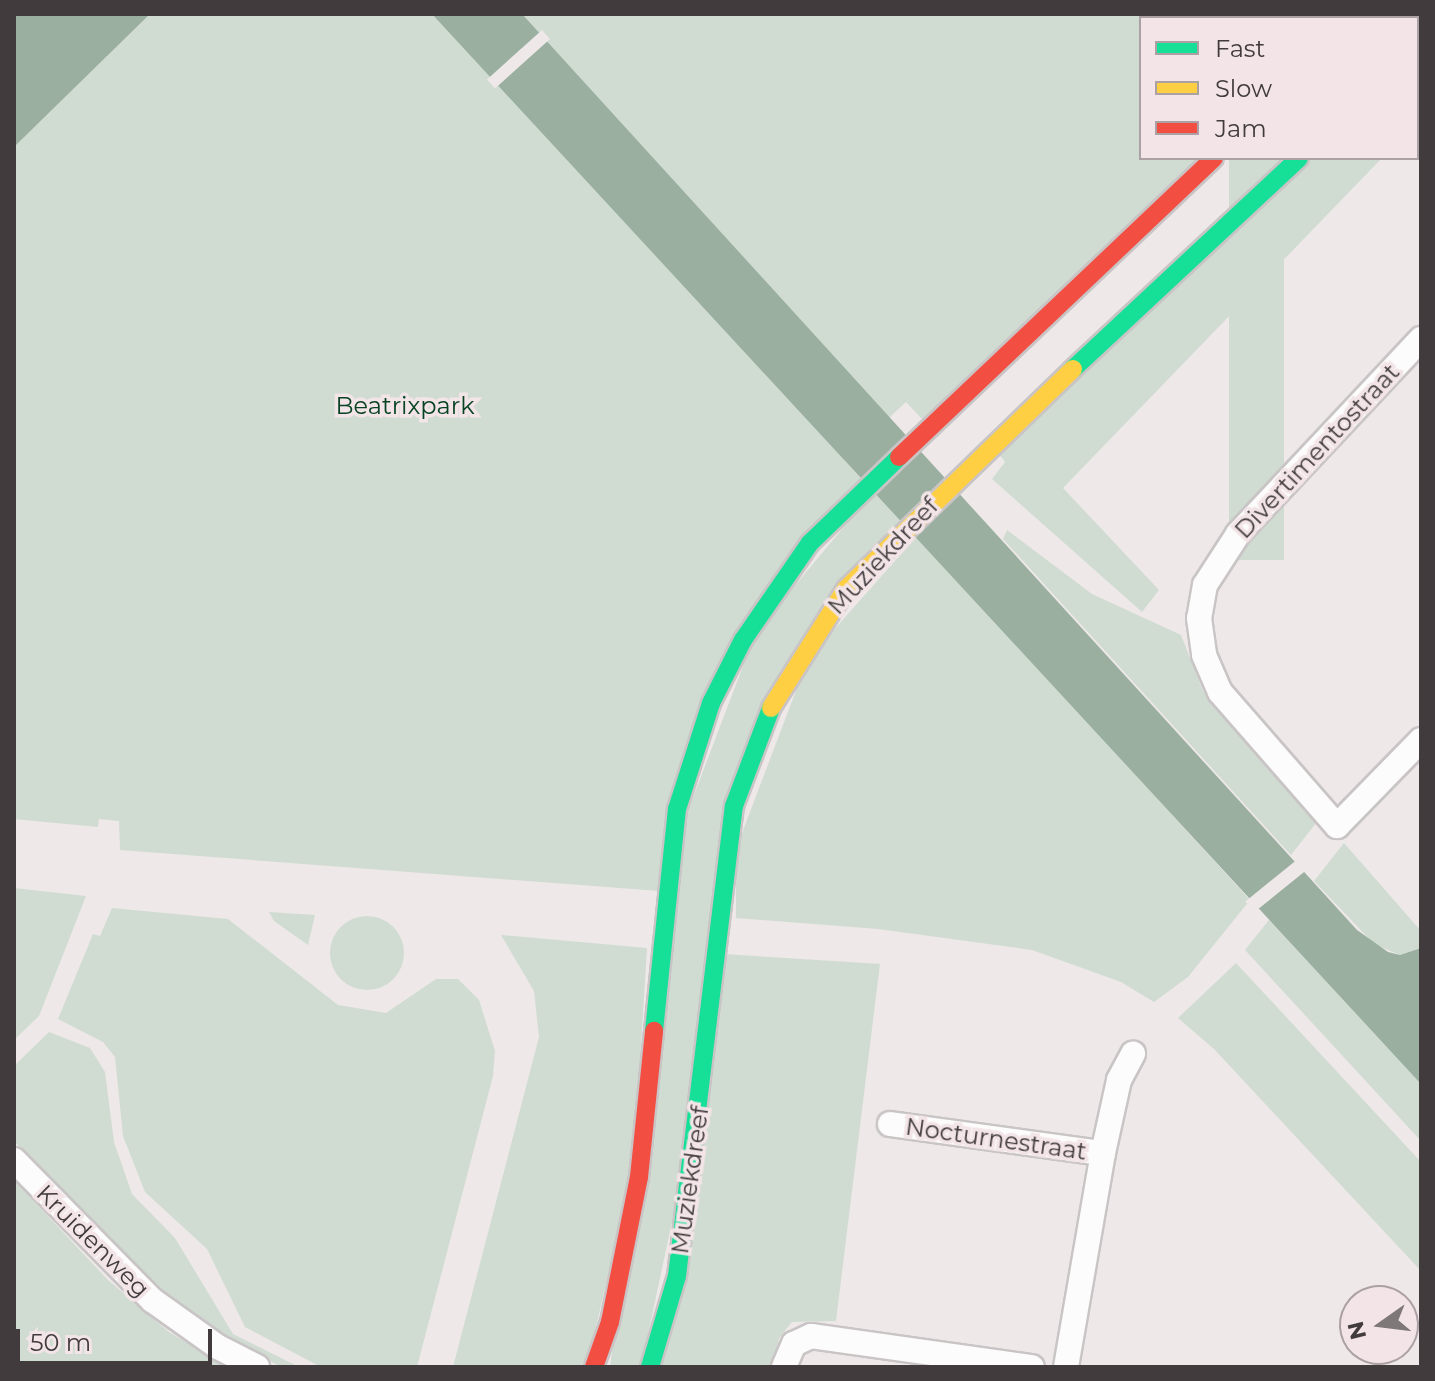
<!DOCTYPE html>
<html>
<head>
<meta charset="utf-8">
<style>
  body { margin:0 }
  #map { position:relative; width:1435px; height:1381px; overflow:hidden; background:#eee8e9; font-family:Montserrat,sans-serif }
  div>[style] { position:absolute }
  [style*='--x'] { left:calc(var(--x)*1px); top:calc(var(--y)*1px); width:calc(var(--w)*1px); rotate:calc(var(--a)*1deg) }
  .green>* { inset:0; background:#d0dcd2; transform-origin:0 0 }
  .round { border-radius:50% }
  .water>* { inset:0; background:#9aaf9f }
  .pier>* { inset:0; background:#eee8e9; transform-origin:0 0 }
  .roads { filter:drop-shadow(2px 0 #c9c4c5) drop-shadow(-2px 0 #c9c4c5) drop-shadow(0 2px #c9c4c5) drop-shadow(0 -2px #c9c4c5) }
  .street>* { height:24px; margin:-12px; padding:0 12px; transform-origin:12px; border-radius:12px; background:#fcfcfc }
  .fast>* { height:18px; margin:-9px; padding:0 9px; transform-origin:9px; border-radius:9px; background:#16e098 }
  .slow>* { height:18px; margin:-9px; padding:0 9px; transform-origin:9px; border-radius:9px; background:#ffcf43 }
  .jam>* { height:18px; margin:-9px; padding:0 9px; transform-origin:9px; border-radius:9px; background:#f24e42 }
  span { translate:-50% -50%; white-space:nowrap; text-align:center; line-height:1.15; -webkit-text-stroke:7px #f2e4e7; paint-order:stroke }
  .park-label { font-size:24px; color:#074322 }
  .street-label { font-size:24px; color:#413b3d }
  .frame { position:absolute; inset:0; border:16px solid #413b3d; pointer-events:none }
  .legend { position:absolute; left:1139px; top:16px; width:280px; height:144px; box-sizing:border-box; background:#f2e4e7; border:2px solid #aba0a3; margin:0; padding:10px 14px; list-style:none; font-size:24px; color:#413b3d }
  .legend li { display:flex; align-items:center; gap:16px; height:40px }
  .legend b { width:40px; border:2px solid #aba0a3 }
  .north { position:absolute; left:1339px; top:1285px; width:80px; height:80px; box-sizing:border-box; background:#f2e4e7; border:2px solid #aba0a3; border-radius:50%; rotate:256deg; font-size:22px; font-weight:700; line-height:32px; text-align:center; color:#413b3d }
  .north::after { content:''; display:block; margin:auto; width:28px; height:36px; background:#7e7879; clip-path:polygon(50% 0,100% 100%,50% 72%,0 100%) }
  .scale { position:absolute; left:16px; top:1329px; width:196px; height:36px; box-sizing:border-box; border:4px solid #413b3d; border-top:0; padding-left:10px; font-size:24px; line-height:28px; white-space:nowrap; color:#413b3d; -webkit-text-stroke:6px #f2e4e7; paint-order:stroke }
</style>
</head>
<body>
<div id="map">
  <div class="green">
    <i style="clip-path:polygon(150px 14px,1354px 14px,1141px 18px,1141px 158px,1201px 158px,923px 420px,906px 402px,844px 460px,864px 482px,755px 609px,659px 891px,120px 850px,119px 821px,99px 819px,98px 827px,14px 819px,14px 147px)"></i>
    <i style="left:1229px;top:158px;width:55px;height:402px"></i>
    <i style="clip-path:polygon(1310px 158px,1382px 158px,1063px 488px,1159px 590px,1142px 612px,992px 479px,1005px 462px,996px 450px)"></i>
    <i style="clip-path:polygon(874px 491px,901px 519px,762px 709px,694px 1119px,641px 1367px,610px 1367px,681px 829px,756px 632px)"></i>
    <i style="clip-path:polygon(1007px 530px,1092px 594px,1181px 635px,1203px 691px,1320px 818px,1291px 855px,1003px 539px)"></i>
    <i style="clip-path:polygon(917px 536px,1250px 900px,1188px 977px,1154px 1002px,1121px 982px,1032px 950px,878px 929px,736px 918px,736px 849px,808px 659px)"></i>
    <i style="clip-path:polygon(1344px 843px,1421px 931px,1421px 948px,1400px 955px,1374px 944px,1314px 881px)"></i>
    <i style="clip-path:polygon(14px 888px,86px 896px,39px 1016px,14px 1040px)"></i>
    <i style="clip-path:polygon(112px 908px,228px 919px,338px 1005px,386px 1013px,436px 979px,458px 979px,479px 1000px,495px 1051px,493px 1076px,417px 1367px,321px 1367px,245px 1327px,207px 1249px,145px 1192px,123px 1136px,115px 1057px,103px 1042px,58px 1019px,93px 934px,100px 936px)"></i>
    <i style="clip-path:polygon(269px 912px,315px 915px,308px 945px,274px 921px)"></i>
    <i class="round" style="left:330px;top:916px;width:74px;height:74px"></i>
    <i style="clip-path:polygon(1269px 920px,1421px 1083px,1421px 1141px,1245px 950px)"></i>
    <i style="clip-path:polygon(501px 935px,647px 948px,634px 1160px,587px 1367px,453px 1367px,539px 1037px,534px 991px)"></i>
    <i style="clip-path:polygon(723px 954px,880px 964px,836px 1321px,792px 1322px,779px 1338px,773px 1367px,661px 1367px)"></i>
    <i style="clip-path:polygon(1236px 963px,1421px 1162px,1421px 1271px,1214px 1049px,1178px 1018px)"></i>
    <i style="clip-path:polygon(49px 1032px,90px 1048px,105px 1072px,114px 1142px,132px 1194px,175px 1238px,233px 1334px,299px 1367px,281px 1367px,190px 1319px,14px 1141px,14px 1066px)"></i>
    <i style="clip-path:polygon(14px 1180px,108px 1280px,169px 1332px,227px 1367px,14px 1367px)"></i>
  </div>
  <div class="water">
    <i style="clip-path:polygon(14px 14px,150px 14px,14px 147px)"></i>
    <i style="clip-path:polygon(432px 14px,522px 14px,1357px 930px,1388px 952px,1400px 955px,1421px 948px,1421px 1084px)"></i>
  </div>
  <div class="pier">
    <i style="left:542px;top:30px;width:12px;height:74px;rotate:48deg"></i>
    <i style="left:1299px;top:858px;width:14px;height:69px;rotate:51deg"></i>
  </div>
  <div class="roads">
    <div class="street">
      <i style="--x:1421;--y:339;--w:267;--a:133.2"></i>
      <i style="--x:1238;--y:534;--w:61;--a:122.9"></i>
      <i style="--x:1205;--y:585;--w:34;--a:100"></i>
      <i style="--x:1199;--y:618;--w:37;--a:82"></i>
      <i style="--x:1204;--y:655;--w:40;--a:66.6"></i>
      <i style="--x:1220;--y:692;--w:178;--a:48.9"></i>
      <i style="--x:1337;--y:826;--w:120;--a:-45.7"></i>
      <i style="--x:890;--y:1124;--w:215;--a:7.8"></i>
      <i style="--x:14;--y:1160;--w:197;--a:45.4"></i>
      <i style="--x:152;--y:1300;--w:81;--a:35.5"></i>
      <i style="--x:218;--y:1347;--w:44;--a:27.1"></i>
      <i style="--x:784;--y:1367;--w:25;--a:-67"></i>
      <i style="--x:794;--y:1344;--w:19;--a:-25"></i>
      <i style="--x:811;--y:1336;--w:223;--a:8"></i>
      <i style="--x:1066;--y:1367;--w:217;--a:-80.2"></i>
      <i style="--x:1103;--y:1153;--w:75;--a:-77.6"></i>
      <i style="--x:1119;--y:1080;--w:30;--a:-62"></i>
    </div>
    <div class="fast">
      <i style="--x:1363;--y:18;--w:6;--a:-39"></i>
      <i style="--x:1417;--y:48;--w:6;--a:-45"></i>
      <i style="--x:1073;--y:369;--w:309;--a:-43"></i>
      <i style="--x:654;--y:1031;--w:223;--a:-84.1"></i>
      <i style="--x:677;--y:809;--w:111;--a:-72.2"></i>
      <i style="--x:711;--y:703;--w:71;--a:-63.1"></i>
      <i style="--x:743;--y:640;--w:118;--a:-55.4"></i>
      <i style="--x:810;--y:543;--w:124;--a:-44"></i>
      <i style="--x:650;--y:1367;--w:95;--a:-73.5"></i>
      <i style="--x:677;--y:1276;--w:473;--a:-83.1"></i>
      <i style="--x:734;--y:806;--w:105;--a:-69.3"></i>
    </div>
    <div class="slow">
      <i style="--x:771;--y:708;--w:141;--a:-57.8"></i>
      <i style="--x:846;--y:589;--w:316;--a:-44.1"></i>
    </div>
    <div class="jam">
      <i style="--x:899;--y:457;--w:434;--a:-43.5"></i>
      <i style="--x:594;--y:1367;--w:48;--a:-70.4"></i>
      <i style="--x:610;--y:1322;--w:148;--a:-78.7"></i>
      <i style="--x:639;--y:1177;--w:147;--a:-84.1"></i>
    </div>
  </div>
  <div class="park-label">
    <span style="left:405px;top:406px">Beatrixpark</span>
  </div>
  <div class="street-label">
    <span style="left:1317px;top:451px;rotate:-47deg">Divertimentostraat</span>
    <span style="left:883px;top:556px;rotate:-47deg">Muziekdreef</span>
    <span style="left:996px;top:1139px;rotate:8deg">Nocturnestraat</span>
    <span style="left:690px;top:1180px;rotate:-82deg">Muziekdreef</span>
    <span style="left:93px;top:1241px;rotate:45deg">Kruidenweg</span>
  </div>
  <div class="frame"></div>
  <ul class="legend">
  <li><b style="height:10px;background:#16e098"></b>Fast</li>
  <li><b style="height:10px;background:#ffcf43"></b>Slow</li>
  <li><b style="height:10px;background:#f24e42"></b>Jam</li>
  </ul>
  <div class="north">N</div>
  <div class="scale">50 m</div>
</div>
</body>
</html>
